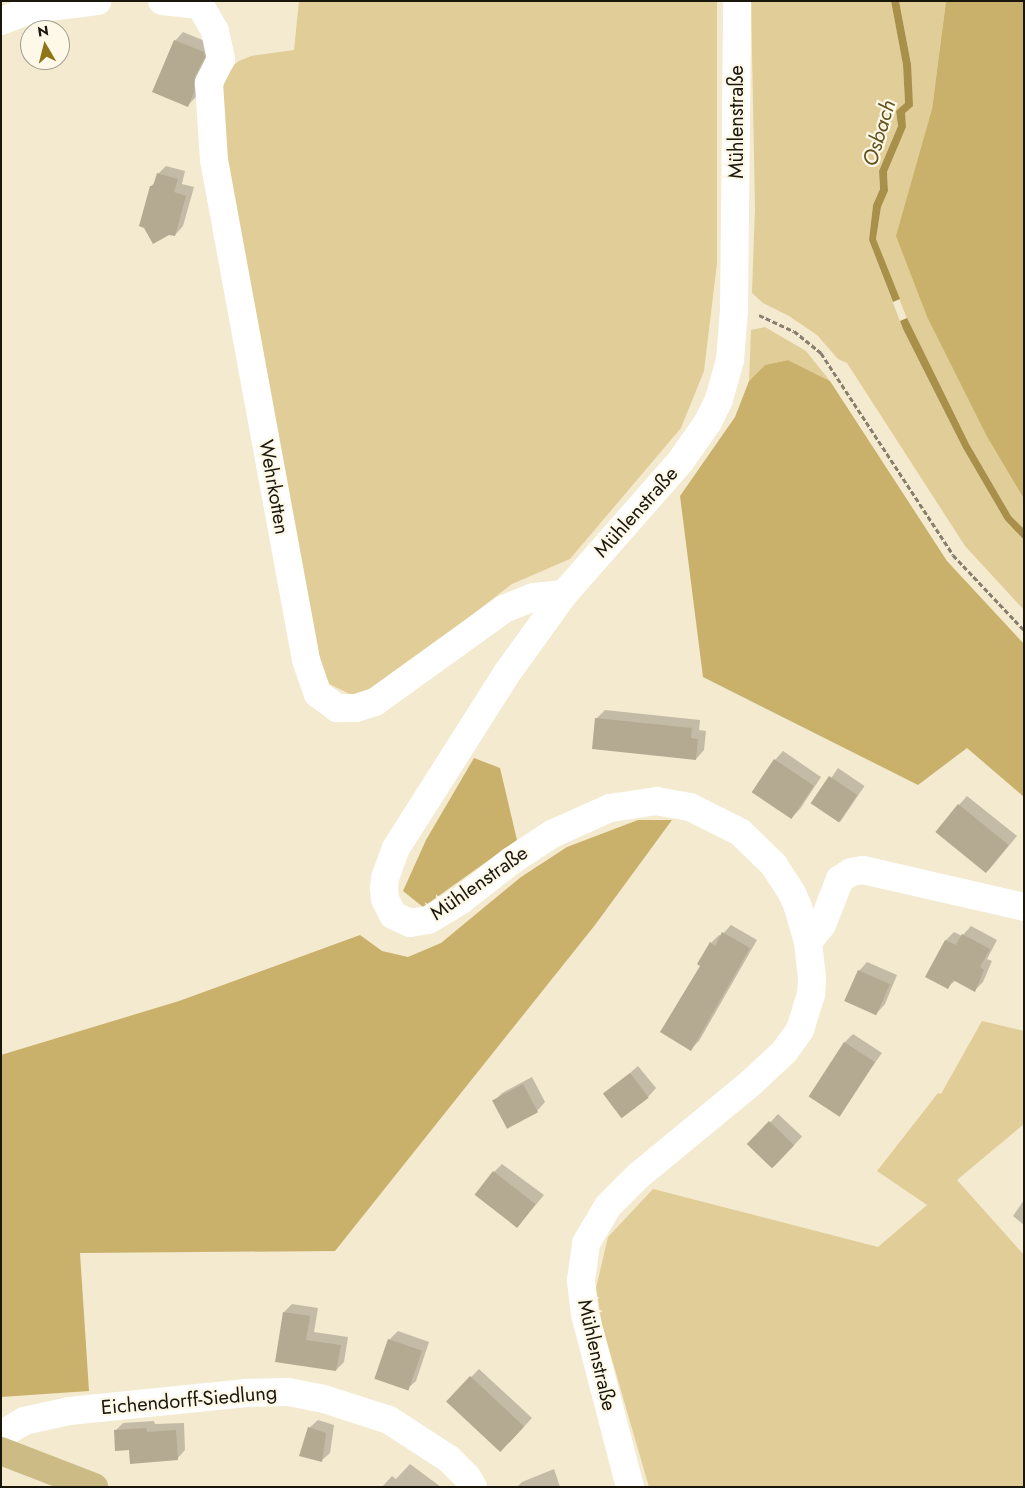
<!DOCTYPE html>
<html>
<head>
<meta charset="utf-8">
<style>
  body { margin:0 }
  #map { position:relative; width:1025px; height:1488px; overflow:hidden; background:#f4ead0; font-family:Jost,sans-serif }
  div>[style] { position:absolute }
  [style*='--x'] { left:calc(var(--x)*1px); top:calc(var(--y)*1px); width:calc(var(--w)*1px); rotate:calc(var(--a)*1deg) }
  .green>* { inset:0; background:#e1cd97 }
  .forest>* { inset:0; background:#c9b16b }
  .water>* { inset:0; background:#a8904a }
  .shadow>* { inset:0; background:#0003; transform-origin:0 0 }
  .building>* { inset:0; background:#b3aa91; transform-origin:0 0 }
  .path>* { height:3px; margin-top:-1.5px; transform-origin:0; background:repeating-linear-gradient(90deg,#867f6d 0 5px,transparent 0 7.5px) }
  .minor>* { height:28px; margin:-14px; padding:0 14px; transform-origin:14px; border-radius:14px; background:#fff }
  .major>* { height:28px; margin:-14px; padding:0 14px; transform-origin:14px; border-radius:14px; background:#ccbb84 }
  span { translate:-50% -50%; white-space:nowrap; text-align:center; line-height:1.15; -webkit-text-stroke:4.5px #fdf8e8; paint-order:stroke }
  .street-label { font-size:20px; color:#19160c }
  .water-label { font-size:21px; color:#63521d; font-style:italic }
  .frame { position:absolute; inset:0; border:2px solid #19160c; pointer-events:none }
  .north { position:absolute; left:20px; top:20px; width:50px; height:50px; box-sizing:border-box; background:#fdf8e8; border:1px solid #a29e90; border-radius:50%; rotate:352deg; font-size:14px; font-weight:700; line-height:20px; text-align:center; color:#19160c }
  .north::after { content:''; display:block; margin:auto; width:18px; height:22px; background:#8f7418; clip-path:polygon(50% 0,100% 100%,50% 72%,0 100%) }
</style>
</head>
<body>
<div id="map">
  <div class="green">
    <i style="clip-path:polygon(299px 1px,717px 1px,717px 263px,704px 371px,681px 428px,570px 559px,512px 584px,381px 685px,356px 697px,327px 683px,316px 655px,223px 151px,222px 91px,225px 79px,230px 68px,239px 61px,251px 56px,294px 50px)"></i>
    <i style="clip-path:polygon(751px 1px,891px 1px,903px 65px,905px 103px,896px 111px,898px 126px,879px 171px,880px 189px,873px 205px,869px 240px,903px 329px,963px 448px,1005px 520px,1024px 540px,1024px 610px,965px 546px,847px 363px,838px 359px,817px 335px,789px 316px,763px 303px,752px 293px,755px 208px)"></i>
    <i style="clip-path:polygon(899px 1px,946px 1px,932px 109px,928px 319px,986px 435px,1024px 499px,1024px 529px,1011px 516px,969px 444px,909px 324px,876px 239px,881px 207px,888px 191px,887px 172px,906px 127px,904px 113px,911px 64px)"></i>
    <i style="clip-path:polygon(765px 327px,806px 351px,830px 381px,788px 360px,765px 365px,749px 381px,751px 330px)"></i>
    <i style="clip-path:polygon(982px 1021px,1024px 1031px,1024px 1124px,957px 1180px,1024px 1255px,1024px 1487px,649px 1487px,602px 1325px,596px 1288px,608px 1237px,653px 1189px,878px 1247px,927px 1205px,877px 1171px,938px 1093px,941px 1094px)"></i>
  </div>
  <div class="forest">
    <i style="clip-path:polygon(946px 1px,1024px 1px,1024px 499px,986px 435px,928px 319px,896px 236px,932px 109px)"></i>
    <i style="clip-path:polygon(788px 360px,830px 381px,947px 561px,1024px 644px,1024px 797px,967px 748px,918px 785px,703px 677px,680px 496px,735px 417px,749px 381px,765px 365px)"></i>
    <i style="clip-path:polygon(474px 758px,500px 768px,517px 840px,423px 907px,403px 891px,426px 840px)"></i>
    <i style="clip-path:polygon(638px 820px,672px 820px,595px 925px,335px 1251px,80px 1253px,89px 1391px,1px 1397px,1px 1055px,179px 1001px,360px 935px,382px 951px,408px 957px,441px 943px,521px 877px,567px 847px)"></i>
  </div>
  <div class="water">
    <i style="clip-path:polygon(891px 1px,899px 1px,911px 64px,913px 106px,905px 113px,906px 127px,887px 172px,888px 191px,881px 207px,876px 239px,900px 299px,893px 302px,869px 240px,873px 205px,880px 189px,879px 171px,898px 126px,896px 111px,905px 103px,903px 65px)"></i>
    <i style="clip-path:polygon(907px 318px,969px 444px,1011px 516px,1024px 529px,1024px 540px,1005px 520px,963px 448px,903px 329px,900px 321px)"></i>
  </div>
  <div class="shadow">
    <i style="clip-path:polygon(183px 32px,212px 44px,202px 83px,196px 97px,188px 105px,175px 41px)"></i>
    <i style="clip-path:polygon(166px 166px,185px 171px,182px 184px,194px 187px,183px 226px,175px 235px,151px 186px,156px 182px,158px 174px)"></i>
    <i style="clip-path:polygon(605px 710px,700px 720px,699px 730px,706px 731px,704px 750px,696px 759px,596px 719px)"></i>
    <i style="clip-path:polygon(783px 751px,821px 777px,800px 809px,792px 817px,775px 760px)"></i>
    <i style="left:838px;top:768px;width:32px;height:44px;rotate:34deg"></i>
    <i style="clip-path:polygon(967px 796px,1017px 836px,988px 871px,959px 805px)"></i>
    <i style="clip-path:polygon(731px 925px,757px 940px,699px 1041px,691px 1049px,701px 965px,711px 943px,719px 935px,721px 936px)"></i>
    <i style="clip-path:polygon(971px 926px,997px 940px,987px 959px,992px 961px,983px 982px,975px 990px,956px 980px,948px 987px,946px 940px,954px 932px,962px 936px)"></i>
    <i style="clip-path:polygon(867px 962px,897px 975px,885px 1004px,877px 1013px,859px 971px)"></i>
    <i style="clip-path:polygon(853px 1034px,882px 1053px,838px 1114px,812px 1096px,845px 1042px)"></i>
    <i style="clip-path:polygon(638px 1066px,656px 1088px,648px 1097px,605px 1095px)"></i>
    <i style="clip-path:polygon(532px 1077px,545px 1102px,537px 1111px,493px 1102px,502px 1093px)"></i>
    <i style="left:778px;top:1114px;width:33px;height:42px;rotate:43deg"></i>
    <i style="clip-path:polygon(502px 1164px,544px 1195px,518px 1226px,494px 1172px)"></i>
    <i style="clip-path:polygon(1024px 1200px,1024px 1225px,1013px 1216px)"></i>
    <i style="clip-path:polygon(292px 1304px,318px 1308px,314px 1332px,348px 1337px,344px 1362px,336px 1370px,277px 1361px,284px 1312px)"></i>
    <i style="clip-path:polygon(398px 1331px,429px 1342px,416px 1381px,407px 1389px,389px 1340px)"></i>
    <i style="clip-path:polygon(479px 1369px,532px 1418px,509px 1443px,448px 1401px)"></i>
    <i style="clip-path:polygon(318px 1420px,334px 1425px,330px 1453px,321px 1461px,309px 1428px)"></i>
    <i style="clip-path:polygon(154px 1421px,155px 1424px,184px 1423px,185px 1450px,177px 1459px,131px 1449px,115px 1431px,123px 1423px)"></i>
    <i style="clip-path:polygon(410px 1464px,441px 1487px,382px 1487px,392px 1476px,396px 1479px)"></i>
    <i style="clip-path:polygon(554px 1469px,560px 1487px,517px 1487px,522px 1482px)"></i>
  </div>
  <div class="building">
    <i style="clip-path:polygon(174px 40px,204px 52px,205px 57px,195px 76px,194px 92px,188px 107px,152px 92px)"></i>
    <i style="clip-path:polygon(157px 173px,178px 179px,174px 192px,186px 196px,175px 236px,169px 235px,153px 244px,144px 228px,139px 226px,150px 186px,153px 186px)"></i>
    <i style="clip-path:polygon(595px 718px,692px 728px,691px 738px,698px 739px,696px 760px,592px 749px)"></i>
    <i style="left:774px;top:759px;width:48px;height:40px;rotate:34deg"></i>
    <i style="left:829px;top:776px;width:34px;height:33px;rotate:34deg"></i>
    <i style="left:958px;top:804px;width:65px;height:36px;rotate:39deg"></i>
    <i style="clip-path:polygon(722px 932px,750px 948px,691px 1051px,660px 1032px,700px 966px,697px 964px,710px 942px,715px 946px)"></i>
    <i style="clip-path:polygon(962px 934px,990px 949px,980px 967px,984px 970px,975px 992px,953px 980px,948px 989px,925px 977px,945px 940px,956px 945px)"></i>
    <i style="left:858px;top:970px;width:35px;height:34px;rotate:24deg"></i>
    <i style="left:844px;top:1042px;width:37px;height:65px;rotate:33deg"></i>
    <i style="left:630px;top:1073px;width:31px;height:34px;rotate:53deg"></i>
    <i style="left:523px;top:1084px;width:32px;height:35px;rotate:62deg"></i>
    <i style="left:769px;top:1121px;width:35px;height:32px;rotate:44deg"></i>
    <i style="left:493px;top:1171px;width:54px;height:30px;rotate:38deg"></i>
    <i style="clip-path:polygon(283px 1312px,310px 1316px,306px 1340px,341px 1345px,336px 1371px,275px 1362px)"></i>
    <i style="left:388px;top:1339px;width:36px;height:42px;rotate:19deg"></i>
    <i style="left:470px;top:1376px;width:74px;height:35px;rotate:43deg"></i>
    <i style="clip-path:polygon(308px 1427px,326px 1433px,322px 1462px,299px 1456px)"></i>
    <i style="clip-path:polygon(146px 1428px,147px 1432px,176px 1430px,178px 1460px,130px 1464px,129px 1450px,115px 1451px,114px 1430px)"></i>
  </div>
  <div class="path">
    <i style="--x:759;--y:315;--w:38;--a:25"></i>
    <i style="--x:794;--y:331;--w:35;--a:39"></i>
    <i style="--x:821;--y:353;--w:241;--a:56.8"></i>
    <i style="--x:953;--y:555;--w:103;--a:46.6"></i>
  </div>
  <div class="minor">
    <i style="--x:162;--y:1;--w:38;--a:6"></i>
    <i style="--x:200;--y:5;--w:30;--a:60"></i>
    <i style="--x:215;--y:31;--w:29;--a:78"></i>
    <i style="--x:221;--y:59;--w:27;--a:117"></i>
    <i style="--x:209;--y:83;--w:77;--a:86.3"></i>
    <i style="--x:214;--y:160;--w:508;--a:79.57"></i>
    <i style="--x:306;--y:660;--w:36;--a:71"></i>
    <i style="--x:318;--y:694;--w:24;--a:36"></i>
    <i style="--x:337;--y:708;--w:19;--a:0"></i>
    <i style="--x:356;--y:708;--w:20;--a:-18"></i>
    <i style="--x:375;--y:702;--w:159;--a:-35.8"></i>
    <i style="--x:504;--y:609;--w:32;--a:-22"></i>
    <i style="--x:534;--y:597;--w:30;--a:-6"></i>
    <i style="--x:1;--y:21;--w:34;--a:-21"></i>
    <i style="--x:33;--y:9;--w:65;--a:-7"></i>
    <i style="--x:808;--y:942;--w:22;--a:-51"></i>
    <i style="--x:822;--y:925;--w:49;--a:-68.6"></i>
    <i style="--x:840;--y:879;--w:13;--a:-32"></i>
    <i style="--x:851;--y:872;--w:12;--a:-9"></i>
    <i style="--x:863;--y:870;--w:165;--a:12.9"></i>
    <i style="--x:1;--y:1435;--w:27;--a:-31"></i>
    <i style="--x:24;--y:1421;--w:46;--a:-12.5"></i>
    <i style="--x:69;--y:1411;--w:178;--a:-5.8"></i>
    <i style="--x:246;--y:1393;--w:42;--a:-1.4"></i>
    <i style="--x:288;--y:1392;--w:37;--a:11"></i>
    <i style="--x:324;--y:1399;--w:68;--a:17.9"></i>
    <i style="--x:389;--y:1420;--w:72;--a:33"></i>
    <i style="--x:449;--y:1459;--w:25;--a:45"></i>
    <i style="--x:467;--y:1477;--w:12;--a:59"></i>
    <i style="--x:630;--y:1487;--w:179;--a:-104.6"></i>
    <i style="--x:585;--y:1314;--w:34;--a:-97"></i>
    <i style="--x:581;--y:1280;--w:37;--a:-82"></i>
    <i style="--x:586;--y:1243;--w:43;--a:-59.3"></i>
    <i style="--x:608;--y:1206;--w:42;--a:-45"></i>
    <i style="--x:638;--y:1176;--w:148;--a:-39.5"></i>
    <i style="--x:752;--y:1082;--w:44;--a:-43.2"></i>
    <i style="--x:784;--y:1052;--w:27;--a:-54"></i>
    <i style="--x:800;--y:1030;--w:37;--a:-73"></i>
    <i style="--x:811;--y:995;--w:16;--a:-86"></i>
    <i style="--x:812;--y:979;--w:37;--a:-96"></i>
    <i style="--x:808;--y:942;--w:36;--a:-106"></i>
    <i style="--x:798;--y:907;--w:15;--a:-113"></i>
    <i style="--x:792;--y:893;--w:33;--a:-123"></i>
    <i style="--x:774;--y:865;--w:47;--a:-135.9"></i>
    <i style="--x:740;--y:832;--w:56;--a:-153.4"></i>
    <i style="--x:690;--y:807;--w:34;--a:-170"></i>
    <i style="--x:657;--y:801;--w:48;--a:171.5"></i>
    <i style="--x:610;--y:808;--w:64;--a:155.9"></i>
    <i style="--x:552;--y:834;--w:49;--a:146.6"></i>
    <i style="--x:511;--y:861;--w:65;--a:141.9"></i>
    <i style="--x:460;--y:901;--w:37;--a:149"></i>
    <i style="--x:428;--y:920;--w:18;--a:171"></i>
    <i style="--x:410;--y:923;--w:19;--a:-155"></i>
    <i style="--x:393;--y:915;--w:18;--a:-117"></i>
    <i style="--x:385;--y:899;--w:11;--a:-95"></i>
    <i style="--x:384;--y:888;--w:10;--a:-84"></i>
    <i style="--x:385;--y:878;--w:32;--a:-70"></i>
    <i style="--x:396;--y:848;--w:207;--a:-57.6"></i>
    <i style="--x:507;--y:673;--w:97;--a:-54.2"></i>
    <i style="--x:564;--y:594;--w:176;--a:-48.7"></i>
    <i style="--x:680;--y:462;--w:49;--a:-55"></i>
    <i style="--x:708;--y:422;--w:25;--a:-64"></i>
    <i style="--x:719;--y:399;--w:41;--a:-74.2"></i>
    <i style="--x:730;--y:360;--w:50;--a:-85.4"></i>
    <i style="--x:734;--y:310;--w:309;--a:-89.4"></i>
  </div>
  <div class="major">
    <i style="--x:1;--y:1451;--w:100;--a:21.2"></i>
  </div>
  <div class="street-label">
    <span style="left:736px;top:122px;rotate:-90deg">Mühlenstraße</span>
    <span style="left:274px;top:487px;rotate:80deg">Wehrkotten</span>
    <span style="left:636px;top:512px;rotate:-48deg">Mühlenstraße</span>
    <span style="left:479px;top:883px;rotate:-35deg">Mühlenstraße</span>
    <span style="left:597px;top:1355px;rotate:77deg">Mühlenstraße</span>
    <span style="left:189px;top:1400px;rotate:-5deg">Eichendorff-Siedlung</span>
  </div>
  <div class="water-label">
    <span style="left:879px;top:133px;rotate:-73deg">Osbach</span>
  </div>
  <div class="frame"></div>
  <div class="north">N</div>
</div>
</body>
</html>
